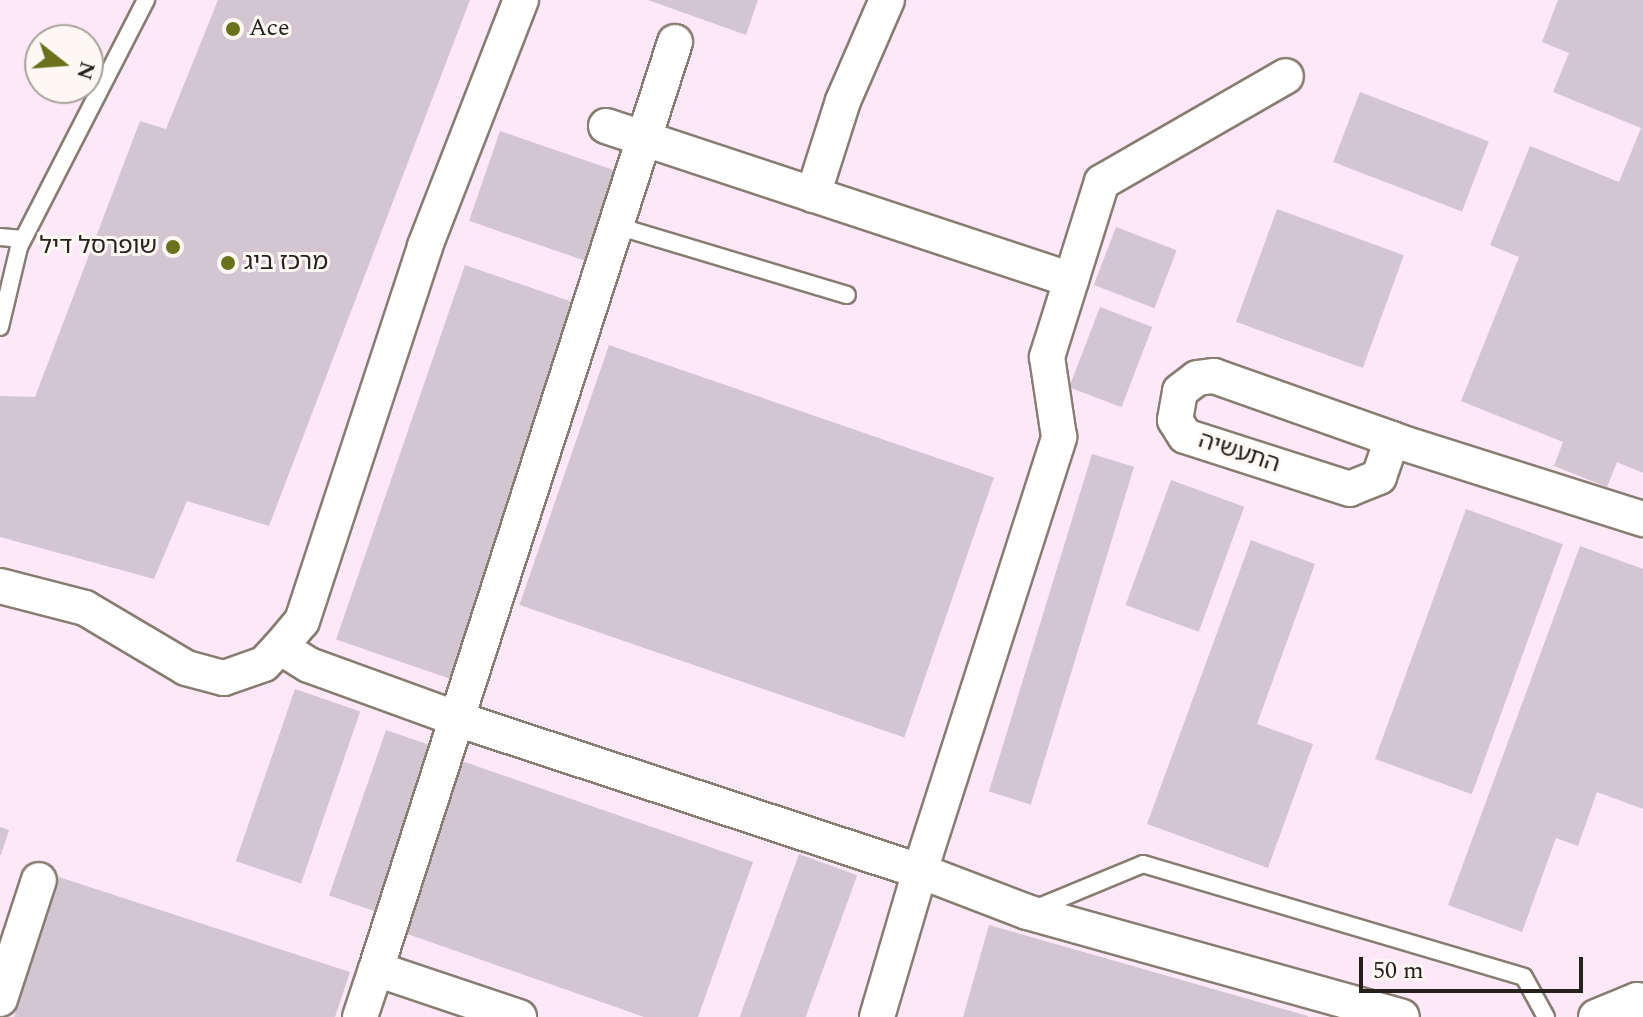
<!DOCTYPE html>
<html>
<head>
<meta charset="utf-8">
<style>
  body { margin:0 }
  #map { position:relative; width:1643px; height:1017px; overflow:hidden; background:#fdf8f4; font-family:Spectral,"Noto Sans Hebrew",serif }
  div>[style] { position:absolute }
  [style*='--x'] { left:calc(var(--x)*1px); top:calc(var(--y)*1px); width:calc(var(--w)*1px); rotate:calc(var(--a)*1deg) }
  .industrial>* { inset:0; background:#fde8f7 }
  .building>* { inset:0; background:#d3c6d1; transform-origin:0 0 }
  .roads { filter:drop-shadow(2px 0 #877d72) drop-shadow(-2px 0 #877d72) drop-shadow(0 2px #877d72) drop-shadow(0 -2px #877d72) }
  .service>* { height:16px; margin:-8px; padding:0 8px; transform-origin:8px; border-radius:8px; background:#fff }
  .minor>* { height:34px; margin:-17px; padding:0 17px; transform-origin:17px; border-radius:17px; background:#fff }
  .dots>* { width:22px; height:22px; translate:-50% -50%; box-sizing:border-box; border:4px solid #fdf8f4; border-radius:50% }
  span { translate:-50% -50%; white-space:nowrap; text-align:center; line-height:1.15; -webkit-text-stroke:6px #fdf8f4; paint-order:stroke }
  .poi-label { font-size:24px; color:#26211d }
  .left { translate:0 -50%; text-align:left }
  .right { translate:-100% -50%; text-align:right }
  .street-label { font-size:24px; color:#26211d }
  .north { position:absolute; left:24px; top:24px; width:80px; height:80px; box-sizing:border-box; background:#fdf8f4; border:2px solid #a7a29e; border-radius:50%; rotate:107deg; font-size:22px; font-weight:700; line-height:32px; text-align:center; color:#26211d }
  .north::after { content:''; display:block; margin:auto; width:28px; height:36px; background:#6a731c; clip-path:polygon(50% 0,100% 100%,50% 72%,0 100%) }
  .scale { position:absolute; left:1359px; top:957px; width:224px; height:36px; box-sizing:border-box; border:4px solid #26211d; border-top:0; padding-left:10px; font-size:24px; line-height:28px; white-space:nowrap; color:#26211d; -webkit-text-stroke:6px #fdf8f4; paint-order:stroke }
</style>
</head>
<body>
<div id="map">
  <div class="industrial">
    <i style="clip-path:polygon(evenodd,0 0,1643px 0,1643px 1017px,0 1017px,0 0,40px 40px,88px 40px,88px 88px,40px 88px,40px 40px)"></i>
  </div>
  <div class="building">
    <i style="clip-path:polygon(218px 0,470px 0,269px 526px,187px 501px,154px 579px,0 537px,0 396px,35px 397px,140px 121px,166px 129px)"></i>
    <i style="clip-path:polygon(648px 0,758px 0,746px 35px)"></i>
    <i style="clip-path:polygon(1558px 0,1643px 0,1643px 473px,1617px 462px,1607px 487px,1554px 466px,1563px 442px,1461px 401px,1519px 257px,1490px 245px,1530px 146px,1619px 182px,1641px 128px,1553px 92px,1569px 53px,1542px 42px)"></i>
    <i style="left:1360px;top:92px;width:138px;height:75px;rotate:21deg"></i>
    <i style="left:500px;top:131px;width:130px;height:95px;rotate:19deg"></i>
    <i style="left:1277px;top:209px;width:135px;height:120px;rotate:20deg"></i>
    <i style="left:1116px;top:227px;width:65px;height:62px;rotate:21deg"></i>
    <i style="left:465px;top:265px;width:122px;height:396px;rotate:19deg"></i>
    <i style="left:1100px;top:307px;width:56px;height:86px;rotate:21deg"></i>
    <i style="left:609px;top:345px;width:407px;height:275px;rotate:19deg"></i>
    <i style="left:1092px;top:454px;width:44px;height:353px;rotate:17deg"></i>
    <i style="left:1171px;top:480px;width:78px;height:133px;rotate:20deg"></i>
    <i style="left:1466px;top:509px;width:103px;height:266px;rotate:20deg"></i>
    <i style="clip-path:polygon(1251px 540px,1315px 564px,1257px 724px,1313px 744px,1268px 868px,1147px 824px)"></i>
    <i style="clip-path:polygon(1580px 546px,1643px 569px,1643px 809px,1597px 792px,1578px 846px,1556px 838px,1522px 932px,1448px 905px)"></i>
    <i style="left:295px;top:689px;width:69px;height:182px;rotate:19deg"></i>
    <i style="left:386px;top:730px;width:57px;height:175px;rotate:19deg"></i>
    <i style="clip-path:polygon(462px 761px,753px 862px,698px 1017px,644px 1017px,402px 932px)"></i>
    <i style="clip-path:polygon(0 827px,9px 830px,1px 855px,0 855px)"></i>
    <i style="left:799px;top:854px;width:62px;height:173px;rotate:20deg"></i>
    <i style="clip-path:polygon(59px 877px,350px 972px,335px 1017px,14px 1017px)"></i>
    <i style="clip-path:polygon(989px 925px,1308px 1016px,1308px 1017px,963px 1017px)"></i>
  </div>
  <div class="roads">
    <div class="service">
      <i style="--x:617;--y:226;--w:240;--a:16.7"></i>
      <i style="--x:0;--y:237;--w:23;--a:5"></i>
      <i style="--x:0;--y:327;--w:82;--a:-76.6"></i>
      <i style="--x:19;--y:247;--w:278;--a:-62.8"></i>
      <i style="--x:1032;--y:910;--w:120;--a:-22.5"></i>
      <i style="--x:1143;--y:864;--w:397;--a:16.5"></i>
      <i style="--x:1524;--y:977;--w:46;--a:61.2"></i>
    </div>
    <div class="minor">
      <i style="--x:606;--y:126;--w:490;--a:18.3"></i>
      <i style="--x:813;--y:195;--w:99;--a:-72.3"></i>
      <i style="--x:843;--y:101;--w:110;--a:-66.5"></i>
      <i style="--x:1392;--y:439;--w:40;--a:108.9"></i>
      <i style="--x:1379;--y:477;--w:31;--a:158"></i>
      <i style="--x:1350;--y:489;--w:173;--a:-162.2"></i>
      <i style="--x:1185;--y:436;--w:19;--a:-122"></i>
      <i style="--x:1175;--y:420;--w:29;--a:-80"></i>
      <i style="--x:1180;--y:391;--w:21;--a:-37"></i>
      <i style="--x:1197;--y:378;--w:17;--a:-7"></i>
      <i style="--x:1214;--y:376;--w:189;--a:19.5"></i>
      <i style="--x:1392;--y:439;--w:12;--a:20"></i>
      <i style="--x:1403;--y:443;--w:252;--a:17.6"></i>
      <i style="--x:0;--y:586;--w:88;--a:14.5"></i>
      <i style="--x:85;--y:608;--w:117;--a:30.7"></i>
      <i style="--x:186;--y:668;--w:39;--a:15"></i>
      <i style="--x:224;--y:678;--w:42;--a:-19.3"></i>
      <i style="--x:264;--y:664;--w:23;--a:-47"></i>
      <i style="--x:280;--y:647;--w:34;--a:-50"></i>
      <i style="--x:302;--y:621;--w:395;--a:-71.8"></i>
      <i style="--x:425;--y:246;--w:264;--a:-68.7"></i>
      <i style="--x:280;--y:647;--w:34;--a:32"></i>
      <i style="--x:309;--y:665;--w:158;--a:20"></i>
      <i style="--x:457;--y:719;--w:487;--a:18.2"></i>
      <i style="--x:920;--y:871;--w:456;--a:-72.2"></i>
      <i style="--x:1059;--y:437;--w:81;--a:-98.5"></i>
      <i style="--x:1047;--y:357;--w:183;--a:-72.6"></i>
      <i style="--x:1102;--y:182;--w:212;--a:-29.9"></i>
      <i style="--x:376;--y:969;--w:974;--a:-72.12"></i>
      <i style="--x:0;--y:999;--w:125;--a:-71.9"></i>
      <i style="--x:360;--y:1017;--w:51;--a:-71.6"></i>
      <i style="--x:376;--y:969;--w:151;--a:18.6"></i>
      <i style="--x:877;--y:1017;--w:152;--a:-73.6"></i>
      <i style="--x:920;--y:871;--w:115;--a:21"></i>
      <i style="--x:1027;--y:912;--w:389;--a:15.6"></i>
      <i style="--x:1596;--y:1017;--w:44;--a:-22.5"></i>
      <i style="--x:1637;--y:1000;--w:6;--a:9"></i>
    </div>
  </div>
  <div class="dots">
    <i style="left:233px;top:29px;background:#6a731c"></i>
    <i style="left:173px;top:247px;background:#6a731c"></i>
    <i style="left:228px;top:263px;background:#6a731c"></i>
  </div>
  <div class="poi-label">
    <span class="left" style="left:249px;top:29px">Ace</span>
    <span class="right" style="left:157px;top:247px">שופרסל דיל</span>
    <span class="left" style="left:244px;top:263px">מרכז ביג</span>
  </div>
  <div class="street-label">
    <span style="left:1239px;top:453px;rotate:18deg">התעשיה</span>
  </div>
  <div class="north">N</div>
  <div class="scale">50 m</div>
</div>
</body>
</html>
